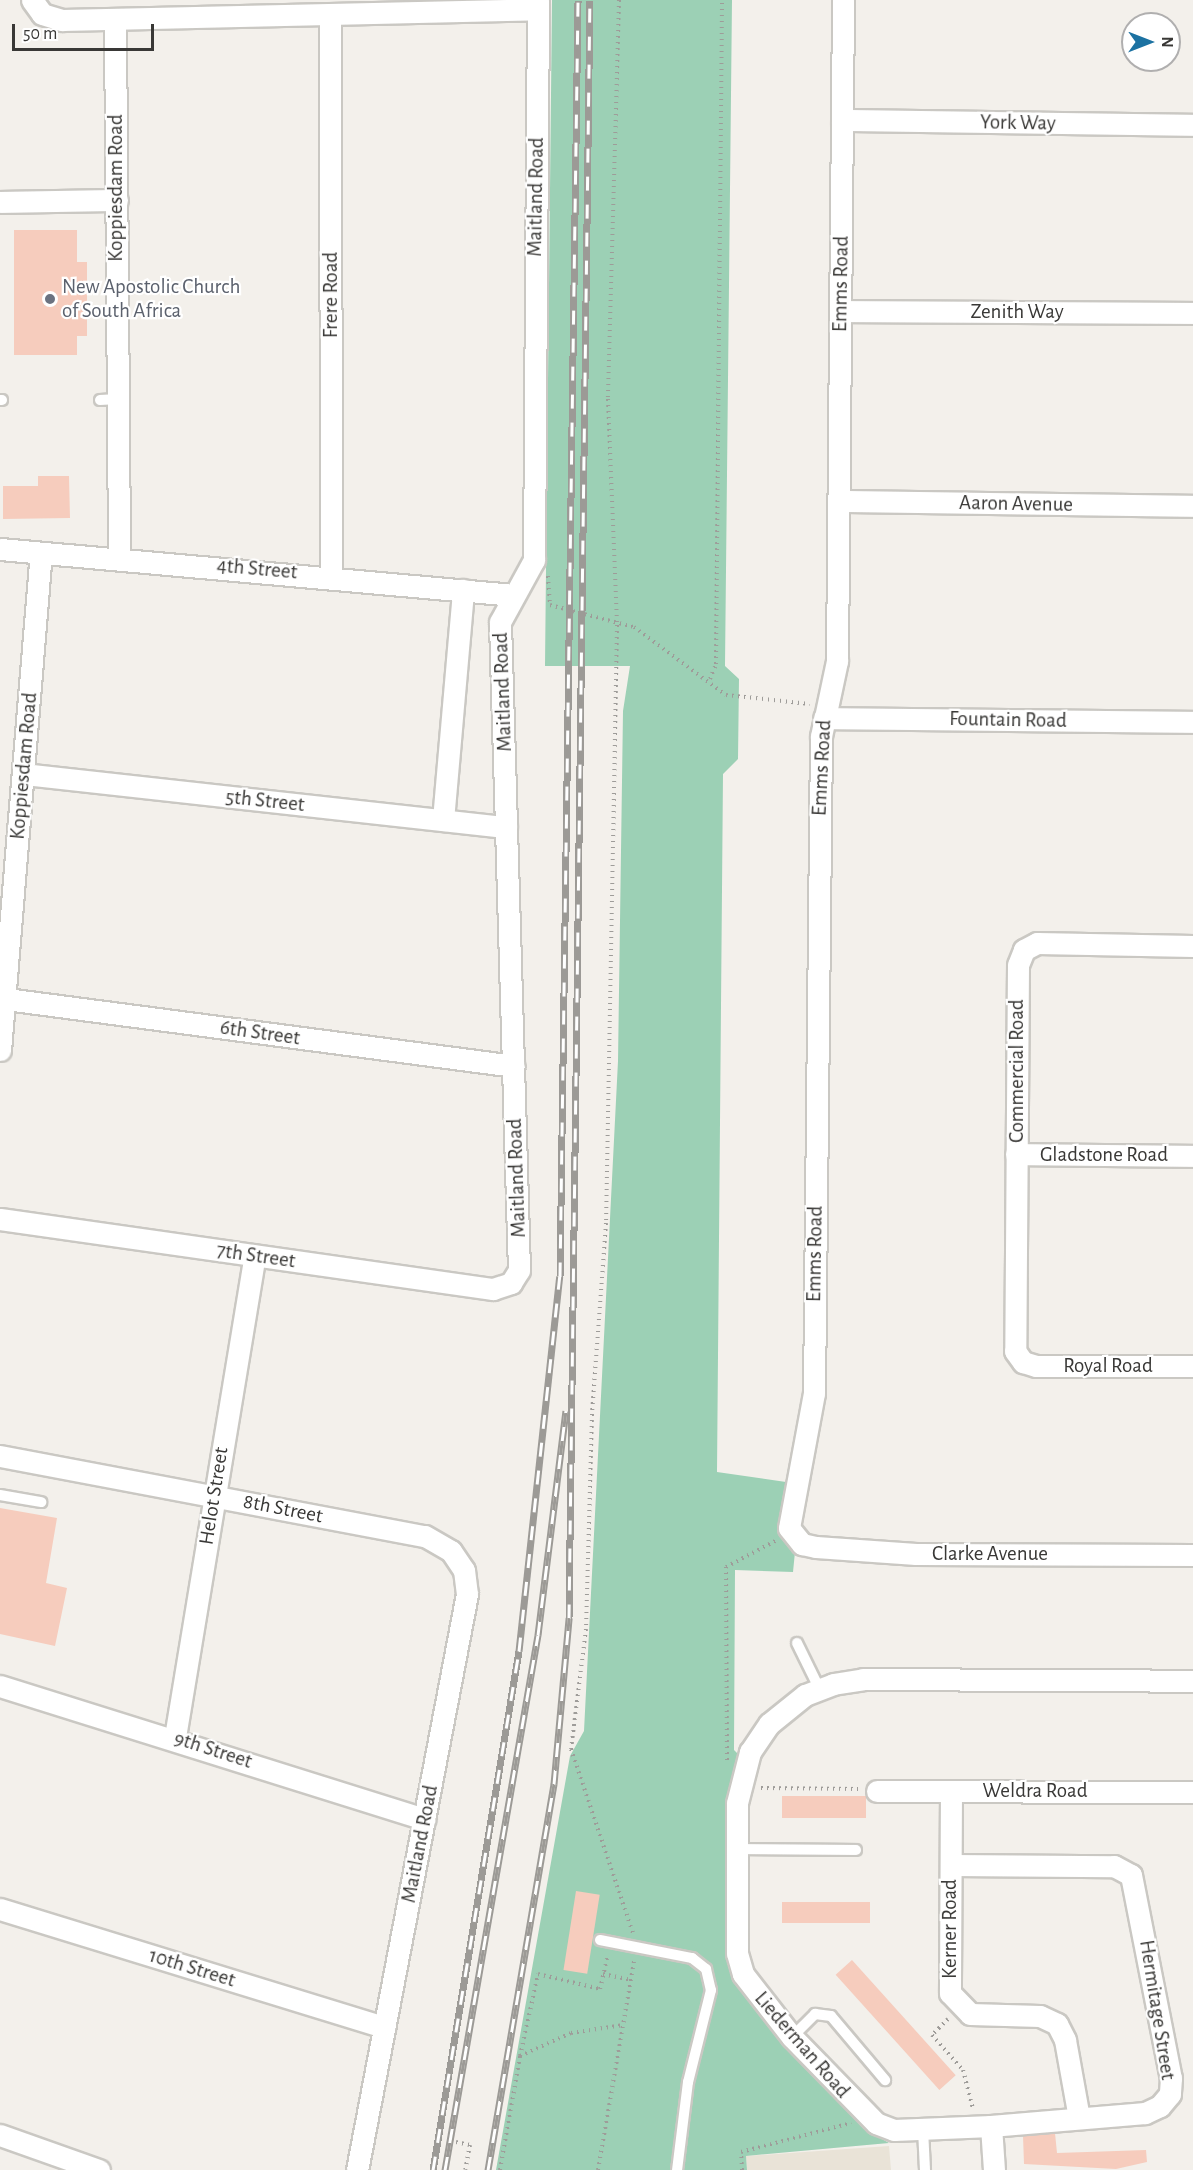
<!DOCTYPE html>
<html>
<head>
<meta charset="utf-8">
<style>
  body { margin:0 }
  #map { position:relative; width:1193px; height:2170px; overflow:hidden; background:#f3f0eb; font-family:"Alegreya Sans",sans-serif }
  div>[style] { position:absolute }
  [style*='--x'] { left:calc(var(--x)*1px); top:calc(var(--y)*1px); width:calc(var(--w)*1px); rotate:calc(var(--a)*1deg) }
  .built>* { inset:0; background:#e9e3d7 }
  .green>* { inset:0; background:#9cd0b5 }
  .building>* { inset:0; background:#f6ccbd; transform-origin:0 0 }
  .path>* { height:4px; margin-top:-2px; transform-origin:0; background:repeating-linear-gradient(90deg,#9e9c99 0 1.5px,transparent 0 6px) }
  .roads { filter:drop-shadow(2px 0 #cac8c3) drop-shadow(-2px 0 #cac8c3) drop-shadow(0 2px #cac8c3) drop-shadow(0 -2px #cac8c3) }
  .service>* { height:10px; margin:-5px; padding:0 5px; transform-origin:5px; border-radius:5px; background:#fff }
  .minor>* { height:21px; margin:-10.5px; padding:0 10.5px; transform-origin:10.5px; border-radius:10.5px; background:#fff }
  .rail>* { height:7px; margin-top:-3.5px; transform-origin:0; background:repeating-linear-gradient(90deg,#fff 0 14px,#9c9a96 0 28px); box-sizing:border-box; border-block:2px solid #9c9a96 }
  .dots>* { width:16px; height:16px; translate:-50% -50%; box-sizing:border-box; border:3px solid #fff; border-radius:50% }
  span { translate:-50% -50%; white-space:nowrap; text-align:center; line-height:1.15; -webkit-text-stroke:4.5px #fff; paint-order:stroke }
  .street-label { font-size:21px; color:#393836 }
  .worship-label { font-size:21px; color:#5b616d }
  .left { translate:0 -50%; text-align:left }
  .north { position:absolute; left:1121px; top:12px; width:60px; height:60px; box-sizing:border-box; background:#fff; border:2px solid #b0afaf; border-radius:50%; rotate:90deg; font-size:16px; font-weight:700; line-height:24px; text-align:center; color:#393836 }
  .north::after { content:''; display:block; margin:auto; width:21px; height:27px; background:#1c72a2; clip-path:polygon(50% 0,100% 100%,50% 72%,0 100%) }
  .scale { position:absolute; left:12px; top:24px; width:142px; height:27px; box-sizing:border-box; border:3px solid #393836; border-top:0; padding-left:8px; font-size:18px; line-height:21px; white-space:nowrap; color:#393836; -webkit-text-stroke:4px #fff; paint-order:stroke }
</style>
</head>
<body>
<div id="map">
  <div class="built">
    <i style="clip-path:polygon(889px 2146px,891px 2170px,747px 2170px,746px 2156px)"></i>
  </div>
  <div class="green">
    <i style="clip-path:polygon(552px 0,732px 0,725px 666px,739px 679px,738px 759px,723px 774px,717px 1472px,786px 1482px,778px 1531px,795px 1552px,793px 1572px,735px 1570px,734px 1750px,738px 1754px,726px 1802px,726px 1947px,735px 1982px,753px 2007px,863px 2128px,889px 2143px,746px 2156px,747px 2170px,496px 2170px,570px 1756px,584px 1731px,618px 1061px,623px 711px,630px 666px,545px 666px)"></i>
  </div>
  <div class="building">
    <i style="clip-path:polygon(14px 230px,77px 230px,77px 262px,87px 262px,87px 336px,77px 336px,77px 355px,14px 355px)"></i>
    <i style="clip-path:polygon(38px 476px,69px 476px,70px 518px,3px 519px,3px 486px,38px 486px)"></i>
    <i style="clip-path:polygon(0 1508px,57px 1518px,46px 1583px,67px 1588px,55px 1646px,0 1634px)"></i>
    <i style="left:782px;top:1796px;width:84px;height:22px"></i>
    <i style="left:576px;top:1891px;width:24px;height:80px;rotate:9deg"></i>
    <i style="left:782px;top:1902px;width:88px;height:21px"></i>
    <i style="left:852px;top:1960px;width:155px;height:22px;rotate:48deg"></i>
    <i style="clip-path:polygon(1055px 2133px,1057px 2153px,1146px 2150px,1147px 2162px,1116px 2169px,1024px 2164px,1023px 2136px)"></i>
  </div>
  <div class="path">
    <i style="--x:619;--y:0;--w:399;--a:91.6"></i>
    <i style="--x:608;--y:399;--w:226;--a:87.7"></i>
    <i style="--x:617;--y:625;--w:598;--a:91.05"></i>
    <i style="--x:606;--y:1223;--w:192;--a:94.2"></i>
    <i style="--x:592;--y:1414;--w:215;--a:91.6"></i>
    <i style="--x:586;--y:1629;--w:121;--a:97.1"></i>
    <i style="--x:571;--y:1749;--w:194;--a:71.4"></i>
    <i style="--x:548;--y:576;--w:29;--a:86"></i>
    <i style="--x:550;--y:605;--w:87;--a:14.7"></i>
    <i style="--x:634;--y:627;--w:114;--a:36.5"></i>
    <i style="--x:726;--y:695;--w:84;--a:6.1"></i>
    <i style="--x:710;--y:679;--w:16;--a:-68"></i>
    <i style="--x:716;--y:664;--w:664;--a:-89.48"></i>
    <i style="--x:727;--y:1760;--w:193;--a:-90.3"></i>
    <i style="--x:726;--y:1567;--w:58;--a:-27.9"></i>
    <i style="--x:761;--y:1788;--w:97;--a:0.6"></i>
    <i style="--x:603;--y:1974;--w:29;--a:12"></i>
    <i style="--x:948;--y:2019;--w:23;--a:135"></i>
    <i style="--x:932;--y:2035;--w:47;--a:48.5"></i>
    <i style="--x:963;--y:2070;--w:40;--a:75.6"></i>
    <i style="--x:520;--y:2056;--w:84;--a:-77.6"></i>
    <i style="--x:538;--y:1974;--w:64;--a:13.6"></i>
    <i style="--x:600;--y:1989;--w:35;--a:-77"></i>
    <i style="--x:456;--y:2142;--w:14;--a:12"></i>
    <i style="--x:470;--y:2145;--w:25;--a:101"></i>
    <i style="--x:500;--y:2170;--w:116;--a:-80"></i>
    <i style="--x:520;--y:2056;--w:56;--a:-24.3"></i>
    <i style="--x:571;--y:2033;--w:53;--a:-8.7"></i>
    <i style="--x:598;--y:2170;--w:212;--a:-80.2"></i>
    <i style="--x:742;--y:2170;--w:18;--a:-93"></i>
    <i style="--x:741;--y:2152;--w:114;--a:-14.8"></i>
  </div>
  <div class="roads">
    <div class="service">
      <i style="--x:0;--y:400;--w:2;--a:0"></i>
      <i style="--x:100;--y:400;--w:18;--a:-3"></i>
      <i style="--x:0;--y:1495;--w:42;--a:9.7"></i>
      <i style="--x:797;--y:1643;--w:50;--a:63.9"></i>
      <i style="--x:737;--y:1849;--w:119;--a:0.5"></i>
      <i style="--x:600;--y:1940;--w:94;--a:11.1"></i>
      <i style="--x:692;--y:1958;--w:18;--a:38"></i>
      <i style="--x:706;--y:1969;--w:22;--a:77"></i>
      <i style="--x:711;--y:1990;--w:95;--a:104"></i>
      <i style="--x:688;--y:2082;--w:89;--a:97.1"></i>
      <i style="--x:792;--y:2037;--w:33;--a:-45"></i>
      <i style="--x:815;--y:2014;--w:16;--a:7"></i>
      <i style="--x:831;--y:2016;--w:84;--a:49.8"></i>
      <i style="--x:923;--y:2129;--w:41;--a:87.2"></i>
    </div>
    <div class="minor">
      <i style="--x:32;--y:0;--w:17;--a:54"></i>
      <i style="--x:42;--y:14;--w:21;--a:17"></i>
      <i style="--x:62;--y:20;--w:476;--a:-1.3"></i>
      <i style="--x:843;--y:0;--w:661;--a:90.52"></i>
      <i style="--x:837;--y:661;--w:77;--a:102"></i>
      <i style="--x:821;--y:736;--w:657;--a:90.61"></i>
      <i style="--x:814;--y:1393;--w:137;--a:100.5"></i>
      <i style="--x:789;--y:1528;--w:21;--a:51"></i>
      <i style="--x:802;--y:1544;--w:14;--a:12"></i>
      <i style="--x:816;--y:1547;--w:100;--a:4"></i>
      <i style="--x:916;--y:1554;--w:277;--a:0.2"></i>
      <i style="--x:330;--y:14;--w:562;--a:89.9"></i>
      <i style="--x:115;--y:19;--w:538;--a:89.57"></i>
      <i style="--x:842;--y:120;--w:351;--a:0.8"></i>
      <i style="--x:0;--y:202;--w:117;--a:-1"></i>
      <i style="--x:840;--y:311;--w:353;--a:0.3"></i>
      <i style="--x:839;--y:501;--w:354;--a:0.8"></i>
      <i style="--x:0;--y:549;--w:515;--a:5.12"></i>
      <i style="--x:824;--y:718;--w:369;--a:0.6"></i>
      <i style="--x:24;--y:774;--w:485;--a:6.3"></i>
      <i style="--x:443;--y:820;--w:231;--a:-85"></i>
      <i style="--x:1193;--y:946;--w:156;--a:-178.9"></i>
      <i style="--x:1037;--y:943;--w:15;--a:152"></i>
      <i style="--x:1024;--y:950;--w:16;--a:112"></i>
      <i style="--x:1018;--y:965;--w:386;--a:90.4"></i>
      <i style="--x:1015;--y:1351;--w:14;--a:54"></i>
      <i style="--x:1023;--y:1362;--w:14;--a:17"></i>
      <i style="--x:1036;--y:1366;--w:157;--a:0"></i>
      <i style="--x:6;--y:999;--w:512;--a:7.51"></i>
      <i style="--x:0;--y:1050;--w:499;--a:-85.3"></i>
      <i style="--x:1016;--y:1154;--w:177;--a:0.6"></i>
      <i style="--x:0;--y:1219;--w:498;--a:8.1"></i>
      <i style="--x:493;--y:1289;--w:19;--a:-18"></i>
      <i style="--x:511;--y:1283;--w:15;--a:-58"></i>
      <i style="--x:519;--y:1270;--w:648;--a:-91.68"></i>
      <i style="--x:500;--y:622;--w:71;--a:-61.3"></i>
      <i style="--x:534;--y:560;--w:560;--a:-89.59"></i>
      <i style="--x:0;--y:1456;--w:432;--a:10.7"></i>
      <i style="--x:425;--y:1536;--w:30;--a:30"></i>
      <i style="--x:451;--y:1551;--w:23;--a:56"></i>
      <i style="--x:464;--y:1570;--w:24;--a:83"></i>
      <i style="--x:467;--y:1594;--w:586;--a:100.81"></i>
      <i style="--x:0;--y:1686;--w:445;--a:17.4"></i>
      <i style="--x:175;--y:1737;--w:488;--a:-80.6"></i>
      <i style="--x:877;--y:1791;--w:316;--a:0.2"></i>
      <i style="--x:951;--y:1791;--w:202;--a:90.3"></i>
      <i style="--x:950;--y:1993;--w:29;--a:46"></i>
      <i style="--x:970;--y:2014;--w:70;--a:1.6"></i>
      <i style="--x:1040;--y:2016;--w:19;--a:25"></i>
      <i style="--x:1057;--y:2024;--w:18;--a:63"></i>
      <i style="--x:1065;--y:2040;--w:79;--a:79.8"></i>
      <i style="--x:951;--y:1865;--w:163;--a:0.4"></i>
      <i style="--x:1114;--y:1866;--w:19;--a:28"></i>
      <i style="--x:1131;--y:1875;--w:207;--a:78.9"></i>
      <i style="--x:1171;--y:2078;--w:16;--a:94"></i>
      <i style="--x:1170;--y:2094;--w:16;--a:130"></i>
      <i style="--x:1160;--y:2106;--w:17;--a:155"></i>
      <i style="--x:1145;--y:2113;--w:155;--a:175.2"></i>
      <i style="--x:991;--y:2126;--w:97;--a:177.6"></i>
      <i style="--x:894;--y:2130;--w:19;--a:-159"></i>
      <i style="--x:876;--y:2123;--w:120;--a:-134.3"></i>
      <i style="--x:792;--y:2037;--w:80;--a:-127.9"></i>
      <i style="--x:743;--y:1974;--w:22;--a:-106"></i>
      <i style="--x:737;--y:1953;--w:150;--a:-90"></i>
      <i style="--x:737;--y:1803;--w:53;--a:-75.7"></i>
      <i style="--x:750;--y:1752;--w:34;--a:-56"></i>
      <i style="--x:769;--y:1724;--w:46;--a:-38.9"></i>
      <i style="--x:805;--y:1695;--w:30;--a:-21"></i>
      <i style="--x:833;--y:1684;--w:30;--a:-9"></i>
      <i style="--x:863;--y:1679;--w:330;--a:0.3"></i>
      <i style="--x:0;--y:1909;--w:402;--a:17.1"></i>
      <i style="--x:991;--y:2126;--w:44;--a:86.1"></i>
      <i style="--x:0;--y:2135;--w:105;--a:19.5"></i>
    </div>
  </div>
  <div class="rail">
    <i style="--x:433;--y:2170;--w:526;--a:-80.59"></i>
    <i style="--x:519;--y:1651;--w:377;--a:-83.8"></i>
    <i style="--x:560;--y:1276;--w:1276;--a:-89.19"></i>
    <i style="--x:445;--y:2170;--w:543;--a:-80.14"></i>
    <i style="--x:538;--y:1635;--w:226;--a:-82.9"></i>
    <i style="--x:488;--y:2170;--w:392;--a:-80.3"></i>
    <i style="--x:554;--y:1784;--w:167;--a:-84.8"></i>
    <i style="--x:569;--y:1618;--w:1618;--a:-89.26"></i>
  </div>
  <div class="dots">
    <i style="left:50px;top:299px;background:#6b7280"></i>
  </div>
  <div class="street-label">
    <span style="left:1018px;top:123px;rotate:1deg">York Way</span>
    <span style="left:116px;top:188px;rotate:-90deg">Koppiesdam Road</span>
    <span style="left:536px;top:197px;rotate:-89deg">Maitland Road</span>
    <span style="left:841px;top:284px;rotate:-89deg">Emms Road</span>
    <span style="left:331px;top:295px;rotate:-90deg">Frere Road</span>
    <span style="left:1017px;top:312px">Zenith Way</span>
    <span style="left:1016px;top:504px;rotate:1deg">Aaron Avenue</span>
    <span style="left:257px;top:569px;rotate:5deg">4th Street</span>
    <span style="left:503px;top:692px;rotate:-92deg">Maitland Road</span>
    <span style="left:1008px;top:720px;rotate:1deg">Fountain Road</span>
    <span style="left:24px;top:766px;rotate:-85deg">Koppiesdam Road</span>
    <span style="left:822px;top:768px;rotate:-87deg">Emms Road</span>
    <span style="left:265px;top:801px;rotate:6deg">5th Street</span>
    <span style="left:260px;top:1033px;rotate:8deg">6th Street</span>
    <span style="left:1017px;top:1071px;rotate:-90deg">Commercial Road</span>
    <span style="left:1104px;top:1155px">Gladstone Road</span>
    <span style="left:517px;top:1178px;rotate:-92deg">Maitland Road</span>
    <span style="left:815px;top:1254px;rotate:-89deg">Emms Road</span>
    <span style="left:256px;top:1256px;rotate:8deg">7th Street</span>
    <span style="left:1108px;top:1366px">Royal Road</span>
    <span style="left:214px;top:1496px;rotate:-81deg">Helot Street</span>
    <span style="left:283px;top:1509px;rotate:11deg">8th Street</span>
    <span style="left:990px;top:1554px">Clarke Avenue</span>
    <span style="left:213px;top:1750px;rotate:18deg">9th Street</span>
    <span style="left:1035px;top:1791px">Weldra Road</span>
    <span style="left:420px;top:1844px;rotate:-79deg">Maitland Road</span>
    <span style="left:950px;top:1929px;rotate:-90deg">Kerner Road</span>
    <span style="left:192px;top:1968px;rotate:17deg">10th Street</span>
    <span style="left:1157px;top:2010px;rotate:81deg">Hermitage Street</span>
    <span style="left:802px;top:2045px;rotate:49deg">Liederman Road</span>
  </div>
  <div class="worship-label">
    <span class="left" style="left:62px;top:299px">New Apostolic Church<br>of South Africa</span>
  </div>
  <div class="north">N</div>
  <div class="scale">50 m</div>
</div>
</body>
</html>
